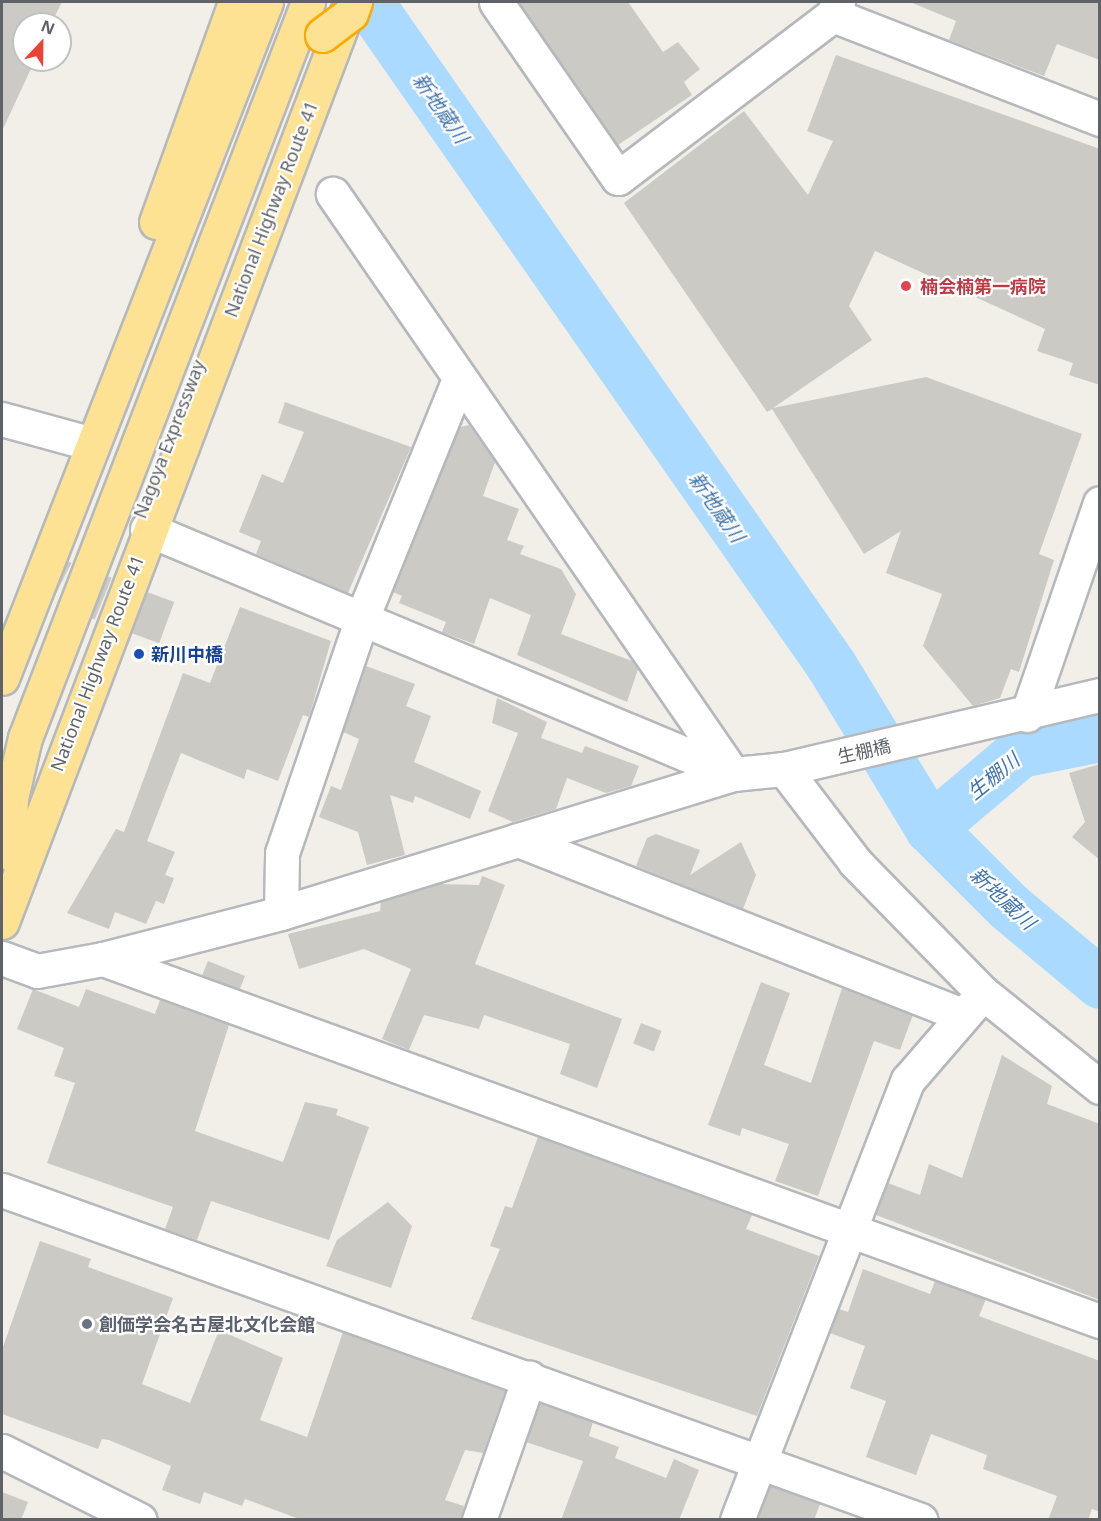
<!DOCTYPE html>
<html>
<head>
<meta charset="utf-8">
<style>
  body { margin:0 }
  #map { position:relative; width:1101px; height:1521px; overflow:hidden; background:#f1efe8; font-family:"Noto Sans","Noto Sans JP",sans-serif }
  div>[style] { position:absolute }
  [style*='--x'] { left:calc(var(--x)*1px); top:calc(var(--y)*1px); width:calc(var(--w)*1px); rotate:calc(var(--a)*1deg) }
  .river>* { height:51px; margin:-25.5px; padding:0 25.5px; transform-origin:25.5px; border-radius:25.5px; background:#aadaff }
  .building>* { inset:0; background:#cccac5; transform-origin:0 0 }
  .roads { filter:drop-shadow(2px 0 #b5b8bc) drop-shadow(-2px 0 #b5b8bc) drop-shadow(0 2px #b5b8bc) drop-shadow(0 -2px #b5b8bc) }
  .minor>* { height:33px; margin:-16.5px; padding:0 16.5px; transform-origin:16.5px; border-radius:16.5px; background:#fff }
  .highway>* { height:33px; margin:-16.5px; padding:0 16.5px; transform-origin:16.5px; border-radius:16.5px; background:#fde293 }
  .bridges { filter:drop-shadow(2px 0 #f9ab00) drop-shadow(-2px 0 #f9ab00) drop-shadow(0 2px #f9ab00) drop-shadow(0 -2px #f9ab00) }
  .highway-bridge>* { height:33px; margin:-16.5px; padding:0 16.5px; transform-origin:16.5px; border-radius:16.5px; background:#fde293 }
  .dots>* { width:16px; height:16px; translate:-50% -50%; box-sizing:border-box; border:3px solid #fff; border-radius:50% }
  span { translate:-50% -50%; white-space:nowrap; text-align:center; line-height:1.15; -webkit-text-stroke:4.5px #fff; paint-order:stroke }
  .street-label { font-size:18px; color:#5f6368 }
  .health-label { font-size:18px; color:#be3a42; font-weight:700 }
  .left { translate:0 -50%; text-align:left }
  .transit-label { font-size:18px; color:#164399; font-weight:700 }
  .worship-label { font-size:18px; color:#5b616d; font-weight:700 }
  .water-label { font-size:20px; color:#4174aa; font-style:italic }
  .frame { position:absolute; inset:0; border:3px solid #5f6368; pointer-events:none }
  .north { position:absolute; left:12px; top:12px; width:60px; height:60px; box-sizing:border-box; background:#fff; border:2px solid #bfc1c3; border-radius:50%; rotate:22deg; font-size:16px; font-weight:700; line-height:24px; text-align:center; color:#5f6368 }
  .north::after { content:''; display:block; margin:auto; width:21px; height:27px; background:#ea4335; clip-path:polygon(50% 0,100% 100%,50% 72%,0 100%) }
</style>
</head>
<body>
<div id="map">
  <div class="river">
    <i style="--x:368;--y:2;--w:809;--a:55.07"></i>
    <i style="--x:831;--y:665;--w:191;--a:58.7"></i>
    <i style="--x:930;--y:828;--w:110;--a:45"></i>
    <i style="--x:1008;--y:906;--w:120;--a:39.9"></i>
    <i style="--x:930;--y:828;--w:118;--a:-40.2"></i>
    <i style="--x:1020;--y:752;--w:82;--a:-11.3"></i>
  </div>
  <div class="building">
    <i style="clip-path:polygon(2px 2px,62px 2px,51px 24px,24px 24px,24px 60px,35px 60px,2px 131px)"></i>
    <i style="clip-path:polygon(518px 2px,628px 2px,663px 52px,678px 42px,700px 69px,684px 82px,692px 95px,618px 145px)"></i>
    <i style="clip-path:polygon(910px 2px,1100px 2px,1100px 60px,1057px 44px,1044px 76px,949px 40px,956px 21px)"></i>
    <i style="clip-path:polygon(836px 55px,1100px 149px,1100px 385px,1069px 375px,1073px 363px,1037px 351px,1045px 329px,875px 251px,849px 306px,872px 340px,773px 408px,926px 377px,1082px 434px,1039px 554px,1054px 560px,1019px 672px,1011px 669px,1000px 698px,973px 706px,923px 646px,942px 594px,886px 573px,901px 531px,864px 554px,772px 409px,767px 412px,624px 203px,744px 111px,808px 195px,833px 141px,807px 131px)"></i>
    <i style="clip-path:polygon(285px 402px,411px 447px,348px 593px,256px 554px,261px 541px,239px 532px,262px 474px,283px 483px,304px 432px,278px 423px)"></i>
    <i style="clip-path:polygon(469px 425px,495px 462px,483px 496px,519px 509px,507px 540px,524px 546px,520px 554px,561px 569px,576px 594px,561px 634px,632px 661px,638px 669px,627px 702px,517px 655px,531px 615px,490px 598px,474px 644px,442px 632px,446px 622px,399px 603px,402px 596px,393px 592px,460px 427px)"></i>
    <i style="left:68px;top:561px;width:4px;height:45px;rotate:27deg"></i>
    <i style="left:107px;top:576px;width:5px;height:45px;rotate:22deg"></i>
    <i style="left:147px;top:592px;width:29px;height:44px;rotate:20deg"></i>
    <i style="clip-path:polygon(240px 607px,331px 641px,309px 717px,303px 715px,278px 781px,247px 769px,244px 779px,181px 753px,147px 841px,175px 852px,165px 875px,174px 878px,164px 904px,156px 901px,146px 924px,115px 912px,109px 929px,67px 913px,116px 829px,124px 832px,183px 673px,210px 683px)"></i>
    <i style="clip-path:polygon(366px 666px,415px 684px,406px 706px,431px 716px,414px 762px,481px 791px,470px 819px,415px 796px,413px 803px,390px 795px,405px 855px,367px 865px,358px 832px,319px 817px,331px 786px,341px 790px,359px 739px,343px 732px)"></i>
    <i style="clip-path:polygon(497px 698px,547px 722px,541px 738px,582px 753px,585px 746px,639px 766px,631px 786px,606px 793px,567px 778px,556px 809px,513px 822px,488px 811px,518px 733px,492px 723px)"></i>
    <i style="clip-path:polygon(1100px 764px,1100px 860px,1072px 837px,1085px 822px,1069px 773px)"></i>
    <i style="clip-path:polygon(656px 834px,700px 850px,690px 875px,741px 842px,756px 875px,743px 909px,636px 866px,647px 838px)"></i>
    <i style="clip-path:polygon(482px 876px,505px 885px,475px 964px,622px 1019px,597px 1088px,560px 1074px,570px 1044px,484px 1015px,479px 1029px,424px 1015px,409px 1050px,382px 1039px,411px 969px,364px 949px,299px 969px,288px 934px,380px 911px,381px 902px,439px 884px,479px 885px)"></i>
    <i style="left:208px;top:961px;width:40px;height:16px;rotate:22deg"></i>
    <i style="clip-path:polygon(761px 982px,790px 993px,764px 1065px,811px 1083px,842px 988px,913px 1015px,900px 1050px,874px 1041px,818px 1196px,775px 1181px,789px 1144px,742px 1128px,740px 1136px,708px 1125px)"></i>
    <i style="clip-path:polygon(33px 989px,79px 1007px,86px 989px,155px 1014px,160px 1000px,229px 1025px,195px 1131px,283px 1162px,305px 1102px,338px 1109px,336px 1115px,369px 1127px,329px 1240px,211px 1201px,197px 1240px,165px 1229px,173px 1207px,47px 1163px,75px 1083px,54px 1076px,64px 1048px,17px 1029px)"></i>
    <i style="left:641px;top:1023px;width:22px;height:22px;rotate:21deg"></i>
    <i style="clip-path:polygon(1002px 1055px,1052px 1086px,1047px 1104px,1100px 1124px,1100px 1300px,876px 1215px,888px 1183px,920px 1195px,929px 1164px,962px 1178px)"></i>
    <i style="clip-path:polygon(538px 1137px,752px 1215px,746px 1229px,819px 1256px,757px 1416px,471px 1319px,500px 1249px,490px 1246px,505px 1206px,512px 1208px)"></i>
    <i style="clip-path:polygon(388px 1202px,412px 1226px,391px 1288px,326px 1266px,337px 1240px)"></i>
    <i style="clip-path:polygon(40px 1241px,91px 1259px,88px 1267px,173px 1298px,142px 1384px,190px 1403px,219px 1330px,283px 1358px,260px 1420px,307px 1437px,343px 1332px,505px 1391px,483px 1453px,465px 1450px,445px 1500px,464px 1506px,461px 1520px,302px 1520px,245px 1499px,242px 1506px,204px 1492px,200px 1504px,162px 1490px,171px 1466px,109px 1440px,102px 1439px,98px 1449px,2px 1414px,2px 1350px)"></i>
    <i style="clip-path:polygon(863px 1269px,930px 1294px,935px 1281px,986px 1299px,979px 1316px,1100px 1361px,1100px 1512px,1092px 1509px,1088px 1520px,1048px 1520px,1057px 1496px,983px 1469px,987px 1455px,931px 1434px,916px 1475px,866px 1457px,886px 1401px,850px 1388px,865px 1346px,830px 1333px,839px 1309px,848px 1312px)"></i>
    <i style="clip-path:polygon(540px 1403px,593px 1422px,589px 1436px,619px 1447px,615px 1458px,666px 1478px,674px 1459px,699px 1470px,679px 1520px,561px 1520px,583px 1461px,526px 1442px)"></i>
    <i style="clip-path:polygon(770px 1486px,820px 1504px,814px 1520px,758px 1520px)"></i>
    <i style="clip-path:polygon(2px 1492px,28px 1502px,21px 1520px,2px 1520px)"></i>
  </div>
  <div class="roads">
    <div class="minor">
      <i style="--x:496;--y:2;--w:214;--a:55.3"></i>
      <i style="--x:618;--y:178;--w:270;--a:-37.2"></i>
      <i style="--x:833;--y:15;--w:14;--a:-69"></i>
      <i style="--x:833;--y:15;--w:287;--a:21.3"></i>
      <i style="--x:2;--y:419;--w:79;--a:15.4"></i>
      <i style="--x:147;--y:529;--w:635;--a:22.69"></i>
      <i style="--x:733;--y:774;--w:705;--a:-124.59"></i>
      <i style="--x:1027;--y:715;--w:224;--a:-71"></i>
      <i style="--x:784;--y:769;--w:117;--a:52.6"></i>
      <i style="--x:855;--y:862;--w:183;--a:45.7"></i>
      <i style="--x:983;--y:993;--w:150;--a:38.8"></i>
      <i style="--x:518;--y:840;--w:478;--a:21.5"></i>
      <i style="--x:281;--y:913;--w:60;--a:-89"></i>
      <i style="--x:282;--y:853;--w:248;--a:-71.2"></i>
      <i style="--x:362;--y:618;--w:256;--a:-67.9"></i>
      <i style="--x:2;--y:958;--w:37;--a:20"></i>
      <i style="--x:37;--y:971;--w:67;--a:-10.3"></i>
      <i style="--x:103;--y:959;--w:184;--a:-14.5"></i>
      <i style="--x:281;--y:913;--w:473;--a:-17.1"></i>
      <i style="--x:733;--y:774;--w:51;--a:-5.6"></i>
      <i style="--x:784;--y:769;--w:325;--a:-13.2"></i>
      <i style="--x:103;--y:959;--w:1061;--a:19.96"></i>
      <i style="--x:2;--y:1190;--w:976;--a:19.77"></i>
      <i style="--x:2;--y:1451;--w:154;--a:26.6"></i>
      <i style="--x:479;--y:1520;--w:151;--a:-70.6"></i>
      <i style="--x:737;--y:1520;--w:472;--a:-68.8"></i>
      <i style="--x:908;--y:1080;--w:115;--a:-49.2"></i>
    </div>
    <div class="highway">
      <i style="--x:156;--y:222;--w:234;--a:-70.2"></i>
      <i style="--x:2;--y:678;--w:726;--a:-68.67"></i>
      <i style="--x:9;--y:853;--w:55;--a:-87.9"></i>
      <i style="--x:11;--y:798;--w:62;--a:-76.9"></i>
      <i style="--x:25;--y:738;--w:789;--a:-68.97"></i>
      <i style="--x:2;--y:922;--w:980;--a:-69.25"></i>
    </div>
  </div>
  <div class="bridges">
    <div class="highway-bridge">
      <i style="--x:322;--y:35;--w:36;--a:-37"></i>
      <i style="--x:351;--y:13;--w:12;--a:-70"></i>
    </div>
  </div>
  <div class="dots">
    <i style="left:906px;top:286px;background:#e0444e"></i>
    <i style="left:139px;top:654px;background:#1a4fb4"></i>
    <i style="left:87px;top:1324px;background:#6b7280"></i>
  </div>
  <div class="street-label">
    <span style="left:271px;top:209px;rotate:-69deg">National Highway Route 41</span>
    <span style="left:169px;top:439px;rotate:-69deg">Nagoya Expressway</span>
    <span style="left:97px;top:663px;rotate:-69deg">National Highway Route 41</span>
    <span style="left:864px;top:751px;rotate:-13deg">生棚橋</span>
  </div>
  <div class="health-label">
    <span class="left" style="left:920px;top:286px">楠会楠第一病院</span>
  </div>
  <div class="transit-label">
    <span class="left" style="left:151px;top:654px">新川中橋</span>
  </div>
  <div class="worship-label">
    <span class="left" style="left:99px;top:1324px">創価学会名古屋北文化会館</span>
  </div>
  <div class="water-label">
    <span style="left:441px;top:108px;rotate:55deg">新地蔵川</span>
    <span style="left:717px;top:507px;rotate:55deg">新地蔵川</span>
    <span style="left:993px;top:776px;rotate:-39deg">生棚川</span>
    <span style="left:1003px;top:898px;rotate:43deg">新地蔵川</span>
  </div>
  <div class="frame"></div>
  <div class="north">N</div>
</div>
</body>
</html>
